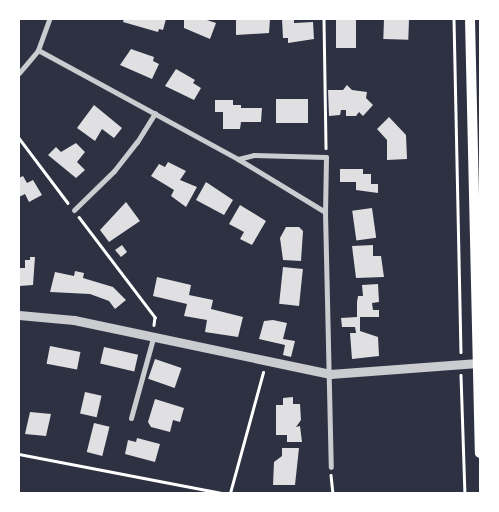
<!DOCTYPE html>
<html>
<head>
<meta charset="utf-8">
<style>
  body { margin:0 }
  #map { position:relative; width:499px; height:512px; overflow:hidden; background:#2d3142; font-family:"Noto Sans",sans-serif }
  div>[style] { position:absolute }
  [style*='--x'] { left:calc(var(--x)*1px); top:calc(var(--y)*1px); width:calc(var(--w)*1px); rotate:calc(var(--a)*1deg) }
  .building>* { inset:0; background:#e0e0e3; transform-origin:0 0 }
  .path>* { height:2.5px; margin:-1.25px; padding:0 1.25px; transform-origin:1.25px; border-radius:1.25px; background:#fff }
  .minor>* { height:5px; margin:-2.5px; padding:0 2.5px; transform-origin:2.5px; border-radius:2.5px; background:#caccd0 }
  .tertiary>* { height:9px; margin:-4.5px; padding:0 4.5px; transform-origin:4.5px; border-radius:4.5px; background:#caccd0 }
  .secondary>* { height:10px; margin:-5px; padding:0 5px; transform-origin:5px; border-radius:5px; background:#fff }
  span { translate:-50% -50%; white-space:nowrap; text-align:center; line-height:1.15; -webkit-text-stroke:4.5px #fff; paint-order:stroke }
  .frame { position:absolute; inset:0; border:20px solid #fff; pointer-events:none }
</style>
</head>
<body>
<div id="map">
  <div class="building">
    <i style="clip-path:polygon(124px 19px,166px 19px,163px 30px,159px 29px,158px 32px,123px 22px)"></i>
    <i style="clip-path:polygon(184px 19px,204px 19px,216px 23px,210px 39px,184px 28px)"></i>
    <i style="clip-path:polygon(236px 19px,270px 19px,269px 33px,236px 35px)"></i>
    <i style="clip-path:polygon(282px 19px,294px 19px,294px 23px,313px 22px,314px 39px,288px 43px,288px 38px,283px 38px)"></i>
    <i style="left:336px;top:19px;width:20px;height:29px"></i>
    <i style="left:384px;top:19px;width:25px;height:20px;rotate:2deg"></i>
    <i style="clip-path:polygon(131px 49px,154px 57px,153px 61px,159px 64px,152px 79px,120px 65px)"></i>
    <i style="clip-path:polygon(176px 69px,195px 80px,193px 83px,201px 88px,194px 100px,165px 86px)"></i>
    <i style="clip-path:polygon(347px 85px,352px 90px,367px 92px,366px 98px,373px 105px,363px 116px,359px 112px,356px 116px,346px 116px,346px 110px,341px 110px,340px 115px,329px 116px,328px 90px,343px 90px)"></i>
    <i style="left:276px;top:99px;width:32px;height:24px"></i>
    <i style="clip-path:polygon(215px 100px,233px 100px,233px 105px,241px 105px,241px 108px,262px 108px,261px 122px,241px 122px,240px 129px,223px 129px,223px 112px,215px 112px)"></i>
    <i style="clip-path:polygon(94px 105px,122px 128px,114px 138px,102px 129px,95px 141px,77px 128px)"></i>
    <i style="clip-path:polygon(389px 117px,406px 135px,407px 159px,387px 160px,387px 140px,377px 129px)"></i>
    <i style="clip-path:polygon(76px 143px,85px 152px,77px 162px,85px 170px,76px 178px,48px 155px,56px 147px,61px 152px)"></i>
    <i style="clip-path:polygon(168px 162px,186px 171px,180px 180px,197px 187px,186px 207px,171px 196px,174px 190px,151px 176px,159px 164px,165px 167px)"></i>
    <i style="clip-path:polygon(340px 169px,363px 169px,363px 174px,371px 174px,371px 184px,378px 184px,378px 193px,356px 190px,356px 182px,340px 182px)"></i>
    <i style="clip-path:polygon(23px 176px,27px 183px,33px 180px,42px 195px,29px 202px,25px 194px,19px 197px,19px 178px)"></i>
    <i style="clip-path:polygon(206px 182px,233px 200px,224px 215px,196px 200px)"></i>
    <i style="clip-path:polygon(126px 202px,140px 221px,109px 242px,100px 230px)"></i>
    <i style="clip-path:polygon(240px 205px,266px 221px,252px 245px,240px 239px,244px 232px,229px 224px)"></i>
    <i style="left:372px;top:208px;width:30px;height:20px;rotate:82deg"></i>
    <i style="clip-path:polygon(286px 227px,299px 227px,303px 231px,301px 261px,283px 260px,280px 238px)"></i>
    <i style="clip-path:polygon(122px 245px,127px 252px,121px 257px,115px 250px)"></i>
    <i style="clip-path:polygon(373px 245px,373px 256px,381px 256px,384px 277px,356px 278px,352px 246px)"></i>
    <i style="clip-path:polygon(30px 257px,35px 257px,33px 285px,19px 286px,19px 268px,25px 268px,25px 260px,30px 260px)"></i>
    <i style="left:283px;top:267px;width:20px;height:37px;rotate:6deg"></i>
    <i style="clip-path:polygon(75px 271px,84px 273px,83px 278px,113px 287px,126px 300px,115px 309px,109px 301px,90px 294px,50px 292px,55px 272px,74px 276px)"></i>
    <i style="clip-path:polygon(157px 277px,191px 285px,189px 295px,213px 300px,211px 309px,243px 317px,238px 337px,205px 332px,207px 320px,184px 316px,187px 304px,153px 296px)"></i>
    <i style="clip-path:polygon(378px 284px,379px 302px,372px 303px,373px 310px,379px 310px,379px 317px,360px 317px,360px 331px,378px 337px,379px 356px,352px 359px,350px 333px,356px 333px,355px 327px,342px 327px,341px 318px,357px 317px,357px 302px,358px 296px,363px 296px,362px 285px)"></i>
    <i style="clip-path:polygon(273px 320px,287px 323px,283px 339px,295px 341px,291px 357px,283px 355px,285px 345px,259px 339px,264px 321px)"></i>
    <i style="left:50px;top:346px;width:31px;height:18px;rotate:11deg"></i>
    <i style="left:104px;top:347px;width:35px;height:17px;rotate:13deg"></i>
    <i style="left:155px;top:359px;width:28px;height:21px;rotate:19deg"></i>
    <i style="left:85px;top:392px;width:17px;height:22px;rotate:13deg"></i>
    <i style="clip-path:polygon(293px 397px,293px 404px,300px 404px,301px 420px,296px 427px,300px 426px,302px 442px,287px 442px,287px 435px,276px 435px,276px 405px,283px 405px,283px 398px)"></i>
    <i style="clip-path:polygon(155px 399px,184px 408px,180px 422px,173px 420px,170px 432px,151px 427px,148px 422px)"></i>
    <i style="clip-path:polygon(30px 412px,51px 414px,46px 436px,25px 434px)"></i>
    <i style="left:94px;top:423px;width:16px;height:30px;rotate:14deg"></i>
    <i style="clip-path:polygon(137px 438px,160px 444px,155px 462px,125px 454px,128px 440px,136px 442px)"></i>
    <i style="clip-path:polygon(282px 448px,299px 448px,295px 485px,273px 485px,274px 462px,282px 456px)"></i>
  </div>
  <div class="path">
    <i style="--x:324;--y:19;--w:129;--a:89.1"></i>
    <i style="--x:454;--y:19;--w:333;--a:88.8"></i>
    <i style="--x:19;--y:138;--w:81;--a:53"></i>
    <i style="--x:79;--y:217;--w:126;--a:52.8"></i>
    <i style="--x:155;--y:317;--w:8;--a:97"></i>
    <i style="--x:461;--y:375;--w:118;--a:88.1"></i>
    <i style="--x:19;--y:454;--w:206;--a:10.9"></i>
    <i style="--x:331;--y:475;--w:18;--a:84"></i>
    <i style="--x:230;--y:493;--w:125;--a:-74.7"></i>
  </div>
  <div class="minor">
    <i style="--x:38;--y:50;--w:228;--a:28.6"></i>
    <i style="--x:238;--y:159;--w:102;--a:31.3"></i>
    <i style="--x:325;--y:212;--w:255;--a:88.7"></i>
    <i style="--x:19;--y:73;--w:30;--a:-50"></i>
    <i style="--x:38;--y:50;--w:33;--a:-70"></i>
    <i style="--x:238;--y:159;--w:16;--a:-14"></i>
    <i style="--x:254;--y:155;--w:72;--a:1.6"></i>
    <i style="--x:326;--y:157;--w:55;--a:91"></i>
    <i style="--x:74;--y:210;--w:56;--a:-44.3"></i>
    <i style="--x:114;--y:171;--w:37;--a:-52"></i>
    <i style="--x:137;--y:142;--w:34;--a:-58"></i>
    <i style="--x:131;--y:418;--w:83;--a:-74.6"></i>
  </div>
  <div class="tertiary">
    <i style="--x:19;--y:315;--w:55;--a:5.2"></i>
    <i style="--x:74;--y:320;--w:262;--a:11.9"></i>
    <i style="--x:330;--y:374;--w:148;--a:-4.3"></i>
  </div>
  <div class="secondary">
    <i style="--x:470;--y:19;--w:434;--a:88.7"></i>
  </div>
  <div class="frame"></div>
</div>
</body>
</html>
